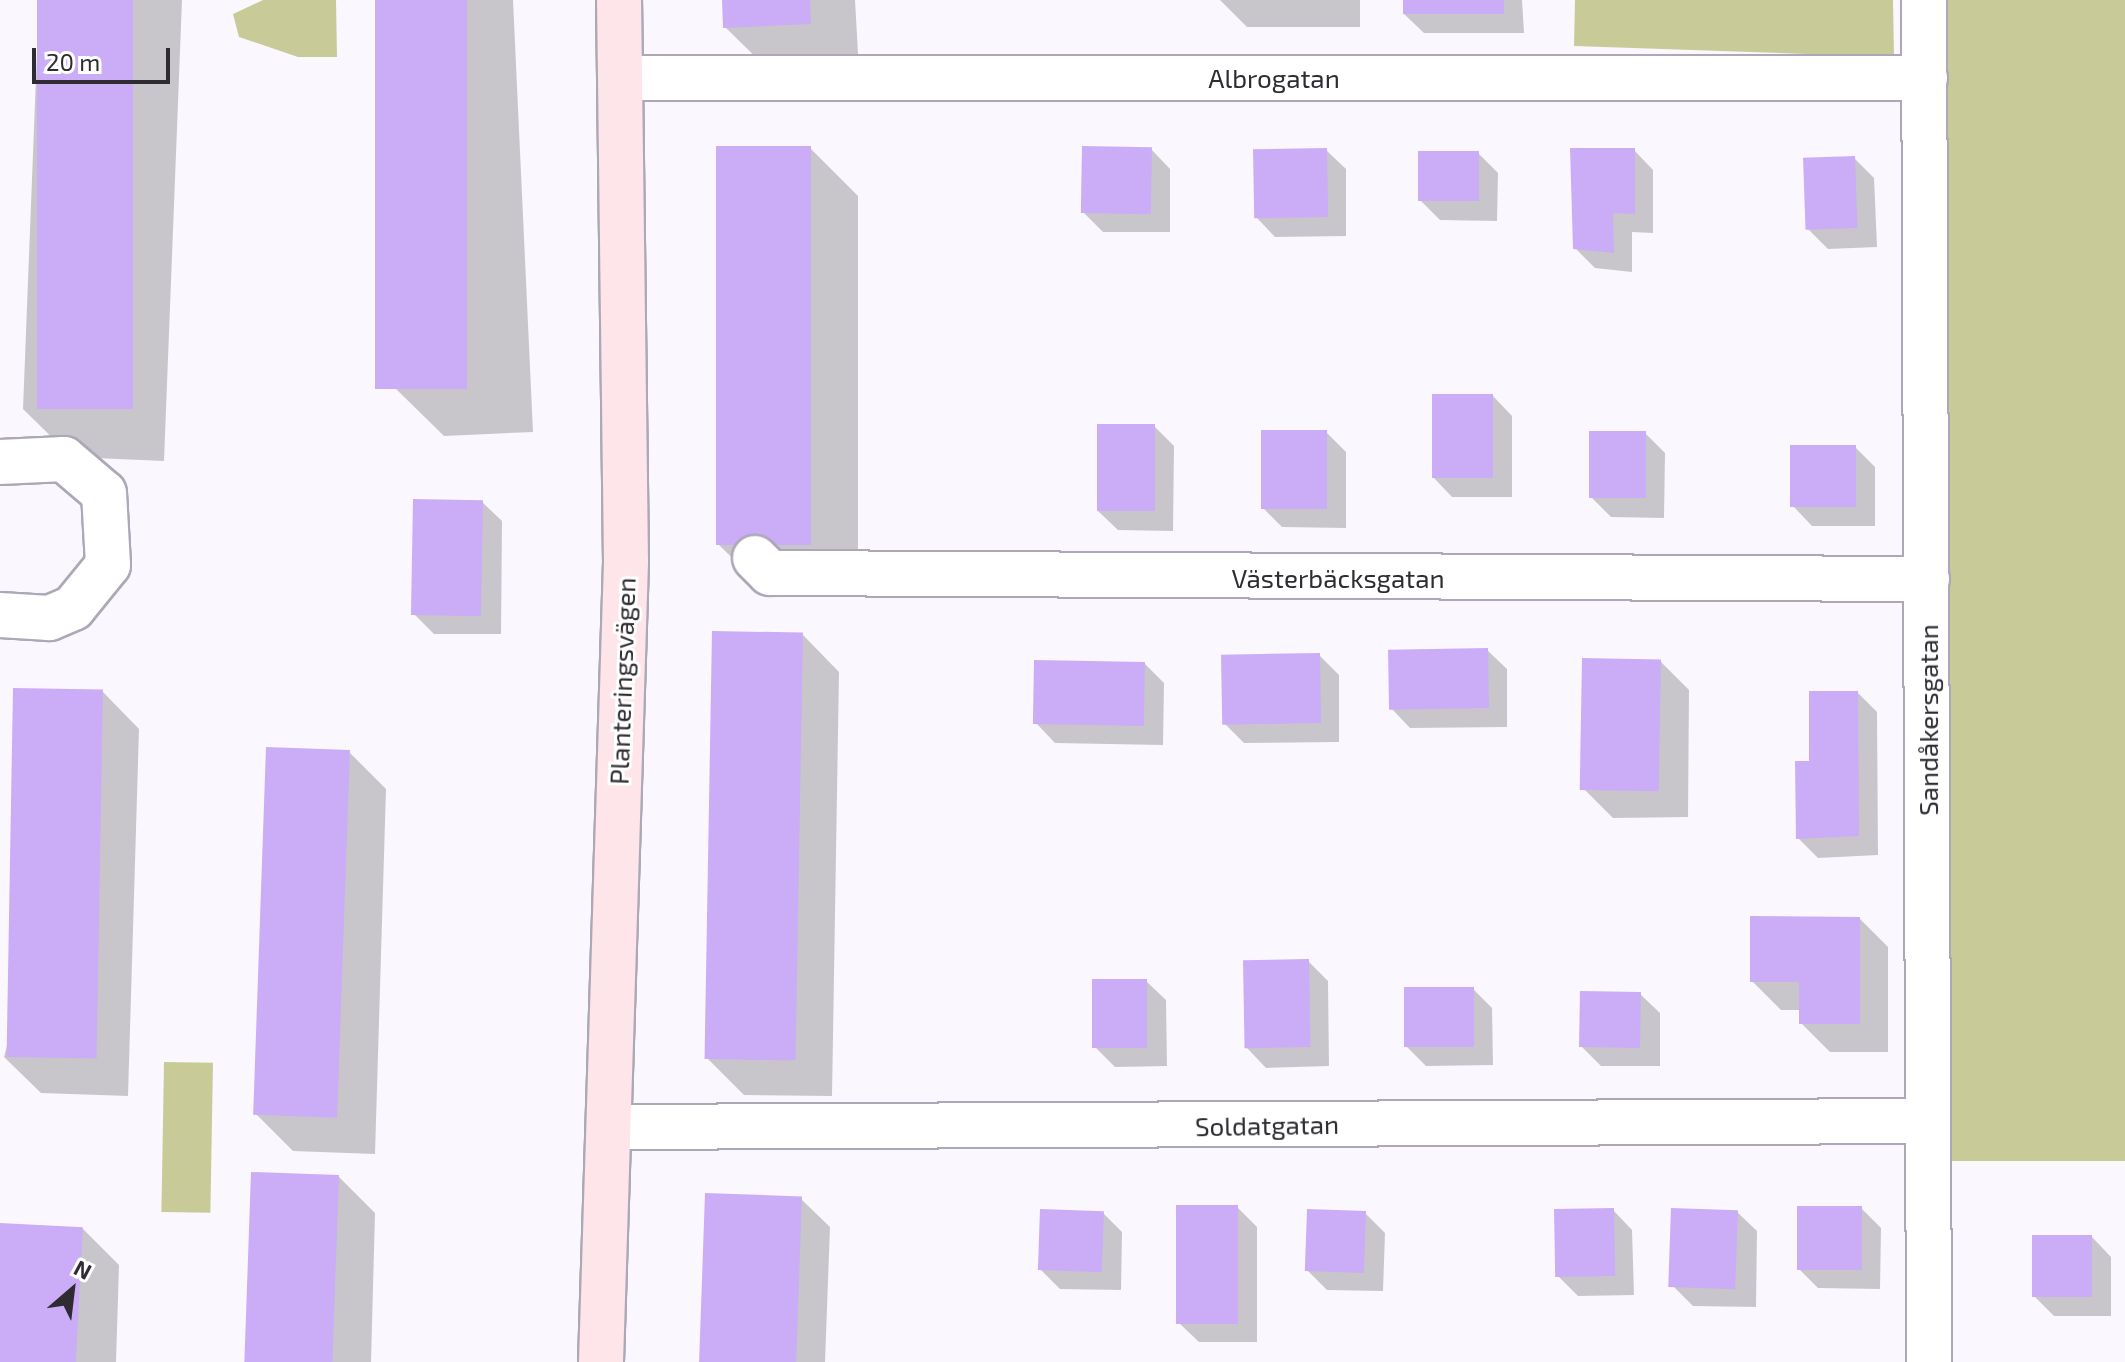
<!DOCTYPE html>
<html>
<head>
<meta charset="utf-8">
<style>
  body { margin:0 }
  #map { position:relative; width:2125px; height:1362px; overflow:hidden; background:#faf8fe; font-family:"Exo 2",sans-serif }
  div>[style] { position:absolute }
  [style*='--x'] { left:calc(var(--x)*1px); top:calc(var(--y)*1px); width:calc(var(--w)*1px); rotate:calc(var(--a)*1deg) }
  .green>* { inset:0; background:#c8cb98; transform-origin:0 0 }
  .shadow>* { inset:0; background:#0003 }
  .building>* { inset:0; background:#caadf6; transform-origin:0 0 }
  .roads { filter:drop-shadow(2px 0 #ada8b6) drop-shadow(-2px 0 #ada8b6) drop-shadow(0 2px #ada8b6) drop-shadow(0 -2px #ada8b6) }
  .street>* { height:44px; margin:-22px; padding:0 22px; transform-origin:22px; border-radius:22px; background:#fff }
  .secondary>* { height:44px; margin:-22px; padding:0 22px; transform-origin:22px; border-radius:22px; background:#fde5ea }
  span { translate:-50% -50%; white-space:nowrap; text-align:center; line-height:1.15; -webkit-text-stroke:6px #fff; paint-order:stroke }
  .street-label { font-size:26px; color:#2e2c32 }
  .north { position:absolute; left:32px; top:1250px; width:80px; height:80px; -webkit-text-stroke:6px #fff; paint-order:stroke; rotate:28deg; font-size:22px; font-weight:700; line-height:32px; text-align:center; color:#2e2c32 }
  .north::after { content:''; display:block; margin:auto; width:28px; height:36px; background:#2e2c32; clip-path:polygon(50% 0,100% 100%,50% 72%,0 100%) }
  .scale { position:absolute; left:32px; top:48px; width:138px; height:36px; box-sizing:border-box; border:4px solid #2e2c32; border-top:0; padding-left:10px; font-size:24px; line-height:28px; white-space:nowrap; color:#2e2c32; -webkit-text-stroke:6px #fff; paint-order:stroke }
</style>
</head>
<body>
<div id="map">
  <div class="green">
    <i style="clip-path:polygon(263px 0,336px 0,337px 57px,298px 57px,239px 37px,233px 14px)"></i>
    <i style="clip-path:polygon(1575px 0,1893px 0,1894px 57px,1574px 46px)"></i>
    <i style="left:1939px;top:0;width:186px;height:1161px"></i>
    <i style="left:164px;top:1062px;width:49px;height:150px;rotate:1deg"></i>
  </div>
  <div class="shadow">
    <i style="clip-path:polygon(39px 0,182px 0,164px 461px,72px 457px,23px 409px)"></i>
    <i style="clip-path:polygon(377px 0,513px 0,533px 432px,444px 436px,395px 388px)"></i>
    <i style="clip-path:polygon(724px 0,855px 0,859px 71px,774px 75px,725px 27px)"></i>
    <i style="clip-path:polygon(1220px 0,1360px 0,1360px 27px,1247px 27px)"></i>
    <i style="clip-path:polygon(1405px 0,1522px 0,1524px 33px,1424px 33px,1404px 14px)"></i>
    <i style="clip-path:polygon(810px 148px,858px 196px,858px 592px,767px 592px,718px 544px)"></i>
    <i style="clip-path:polygon(1151px 149px,1170px 169px,1170px 232px,1103px 232px,1083px 212px)"></i>
    <i style="clip-path:polygon(1326px 150px,1346px 169px,1346px 236px,1275px 237px,1256px 217px)"></i>
    <i style="clip-path:polygon(1634px 150px,1653px 170px,1653px 233px,1632px 232px,1632px 272px,1595px 268px,1575px 248px)"></i>
    <i style="clip-path:polygon(1478px 153px,1498px 173px,1497px 221px,1440px 220px,1420px 200px)"></i>
    <i style="clip-path:polygon(1854px 158px,1874px 178px,1877px 247px,1828px 249px,1808px 229px)"></i>
    <i style="clip-path:polygon(1493px 396px,1512px 416px,1512px 497px,1452px 497px,1433px 477px)"></i>
    <i style="clip-path:polygon(1154px 426px,1174px 446px,1173px 531px,1118px 530px,1098px 511px)"></i>
    <i style="clip-path:polygon(1326px 432px,1346px 452px,1346px 528px,1282px 527px,1263px 508px)"></i>
    <i style="clip-path:polygon(1645px 433px,1665px 453px,1664px 518px,1611px 517px,1591px 497px)"></i>
    <i style="clip-path:polygon(1855px 447px,1875px 467px,1875px 526px,1812px 526px,1793px 506px)"></i>
    <i style="clip-path:polygon(482px 502px,502px 521px,501px 634px,434px 634px,414px 614px)"></i>
    <i style="clip-path:polygon(803px 635px,839px 672px,832px 1096px,744px 1095px,707px 1058px)"></i>
    <i style="clip-path:polygon(1487px 650px,1507px 669px,1507px 727px,1410px 728px,1391px 708px)"></i>
    <i style="clip-path:polygon(1319px 655px,1339px 675px,1339px 742px,1244px 743px,1224px 723px)"></i>
    <i style="clip-path:polygon(1660px 661px,1689px 690px,1688px 817px,1613px 818px,1584px 789px)"></i>
    <i style="clip-path:polygon(1145px 664px,1164px 683px,1163px 745px,1055px 743px,1036px 723px)"></i>
    <i style="clip-path:polygon(103px 692px,139px 729px,128px 1096px,41px 1093px,4px 1057px)"></i>
    <i style="clip-path:polygon(1858px 693px,1877px 712px,1878px 855px,1818px 858px,1798px 838px,1811px 763px)"></i>
    <i style="clip-path:polygon(349px 752px,386px 789px,375px 1154px,293px 1151px,256px 1114px)"></i>
    <i style="clip-path:polygon(1859px 918px,1888px 947px,1888px 1052px,1830px 1052px,1801px 1023px,1801px 1010px,1781px 1010px,1752px 981px)"></i>
    <i style="clip-path:polygon(1308px 961px,1328px 981px,1329px 1066px,1266px 1068px,1247px 1048px)"></i>
    <i style="clip-path:polygon(1146px 981px,1166px 1000px,1167px 1066px,1115px 1067px,1095px 1047px)"></i>
    <i style="clip-path:polygon(1473px 989px,1492px 1008px,1493px 1065px,1426px 1066px,1406px 1046px)"></i>
    <i style="clip-path:polygon(1640px 994px,1660px 1013px,1660px 1066px,1601px 1066px,1582px 1047px)"></i>
    <i style="clip-path:polygon(338px 1176px,375px 1213px,371px 1362px,248px 1362px)"></i>
    <i style="clip-path:polygon(801px 1199px,830px 1227px,825px 1362px,701px 1362px)"></i>
    <i style="clip-path:polygon(1237px 1207px,1257px 1227px,1257px 1342px,1199px 1342px,1179px 1323px)"></i>
    <i style="clip-path:polygon(1861px 1208px,1881px 1228px,1880px 1289px,1818px 1288px,1799px 1269px)"></i>
    <i style="clip-path:polygon(1613px 1210px,1632px 1230px,1634px 1295px,1578px 1296px,1558px 1276px)"></i>
    <i style="clip-path:polygon(1737px 1212px,1757px 1231px,1756px 1307px,1693px 1306px,1673px 1286px)"></i>
    <i style="clip-path:polygon(1103px 1213px,1122px 1232px,1121px 1290px,1060px 1289px,1040px 1269px)"></i>
    <i style="clip-path:polygon(1365px 1213px,1385px 1233px,1383px 1291px,1327px 1290px,1307px 1270px)"></i>
    <i style="clip-path:polygon(0 1225px,83px 1229px,119px 1265px,116px 1362px,0 1362px)"></i>
    <i style="clip-path:polygon(2092px 1237px,2111px 1257px,2111px 1316px,2054px 1316px,2034px 1296px)"></i>
  </div>
  <div class="building">
    <i style="left:37px;top:0;width:96px;height:409px"></i>
    <i style="left:375px;top:0;width:92px;height:389px"></i>
    <i style="clip-path:polygon(722px 0,810px 0,811px 24px,723px 28px)"></i>
    <i style="left:1403px;top:0;width:101px;height:14px"></i>
    <i style="left:716px;top:146px;width:95px;height:399px"></i>
    <i style="left:1082px;top:146px;width:70px;height:67px;rotate:1deg"></i>
    <i style="left:1327px;top:148px;width:69px;height:74px;rotate:89deg"></i>
    <i style="clip-path:polygon(1570px 148px,1635px 148px,1635px 214px,1613px 213px,1614px 253px,1573px 249px)"></i>
    <i style="left:1418px;top:151px;width:61px;height:50px"></i>
    <i style="left:1855px;top:156px;width:72px;height:52px;rotate:88deg"></i>
    <i style="left:1432px;top:394px;width:61px;height:84px"></i>
    <i style="left:1097px;top:424px;width:58px;height:87px"></i>
    <i style="left:1327px;top:430px;width:79px;height:66px;rotate:90deg"></i>
    <i style="left:1589px;top:431px;width:57px;height:67px"></i>
    <i style="left:1790px;top:445px;width:66px;height:62px"></i>
    <i style="left:413px;top:499px;width:70px;height:116px;rotate:1deg"></i>
    <i style="left:712px;top:631px;width:91px;height:428px;rotate:1deg"></i>
    <i style="left:1488px;top:648px;width:60px;height:100px;rotate:89deg"></i>
    <i style="left:1320px;top:653px;width:70px;height:99px;rotate:89deg"></i>
    <i style="left:1582px;top:658px;width:79px;height:132px;rotate:1deg"></i>
    <i style="left:1034px;top:660px;width:111px;height:64px;rotate:1deg"></i>
    <i style="left:13px;top:688px;width:90px;height:369px;rotate:1deg"></i>
    <i style="clip-path:polygon(1809px 691px,1858px 691px,1859px 836px,1796px 839px,1795px 761px,1809px 761px)"></i>
    <i style="left:266px;top:747px;width:84px;height:368px;rotate:2deg"></i>
    <i style="clip-path:polygon(1750px 916px,1860px 917px,1860px 1024px,1799px 1024px,1799px 982px,1750px 982px)"></i>
    <i style="left:1309px;top:959px;width:88px;height:66px;rotate:89deg"></i>
    <i style="left:1092px;top:979px;width:55px;height:69px"></i>
    <i style="left:1404px;top:987px;width:70px;height:60px"></i>
    <i style="left:1580px;top:991px;width:61px;height:56px;rotate:1deg"></i>
    <i style="left:251px;top:1172px;width:88px;height:190px;rotate:2deg"></i>
    <i style="left:705px;top:1193px;width:97px;height:169px;rotate:2deg"></i>
    <i style="left:1238px;top:1205px;width:119px;height:62px;rotate:90deg"></i>
    <i style="left:1797px;top:1206px;width:65px;height:64px"></i>
    <i style="left:1614px;top:1208px;width:68px;height:60px;rotate:89deg"></i>
    <i style="left:1671px;top:1208px;width:67px;height:79px;rotate:2deg"></i>
    <i style="left:1040px;top:1209px;width:64px;height:61px;rotate:2deg"></i>
    <i style="left:1307px;top:1209px;width:59px;height:62px;rotate:2deg"></i>
    <i style="left:0;top:1223px;width:83px;height:139px;rotate:3deg"></i>
    <i style="left:2032px;top:1235px;width:60px;height:62px"></i>
  </div>
  <div class="roads">
    <div class="street">
      <i style="--x:1924;--y:0;--w:1362;--a:89.79"></i>
      <i style="--x:624;--y:78;--w:1301;--a:0"></i>
      <i style="--x:0;--y:462;--w:64;--a:-2.7"></i>
      <i style="--x:64;--y:459;--w:52;--a:40.4"></i>
      <i style="--x:104;--y:493;--w:72;--a:86.8"></i>
      <i style="--x:108;--y:565;--w:55;--a:129.1"></i>
      <i style="--x:73;--y:608;--w:26;--a:157"></i>
      <i style="--x:49;--y:618;--w:49;--a:-176.5"></i>
      <i style="--x:755;--y:558;--w:21;--a:45"></i>
      <i style="--x:770;--y:573;--w:1157;--a:0.3"></i>
      <i style="--x:609;--y:1127;--w:1316;--a:-0.26"></i>
    </div>
    <div class="secondary">
      <i style="--x:601;--y:1362;--w:800;--a:-88.21"></i>
      <i style="--x:626;--y:562;--w:562;--a:-90.71"></i>
    </div>
  </div>
  <div class="street-label">
    <span style="left:1274px;top:78px">Albrogatan</span>
    <span style="left:1338px;top:578px">Västerbäcksgatan</span>
    <span style="left:622px;top:681px;rotate:-88deg">Planteringsvägen</span>
    <span style="left:1928px;top:720px;rotate:-90deg">Sandåkersgatan</span>
    <span style="left:1267px;top:1125px;rotate:-1deg">Soldatgatan</span>
  </div>
  <div class="north">N</div>
  <div class="scale">20 m</div>
</div>
</body>
</html>
